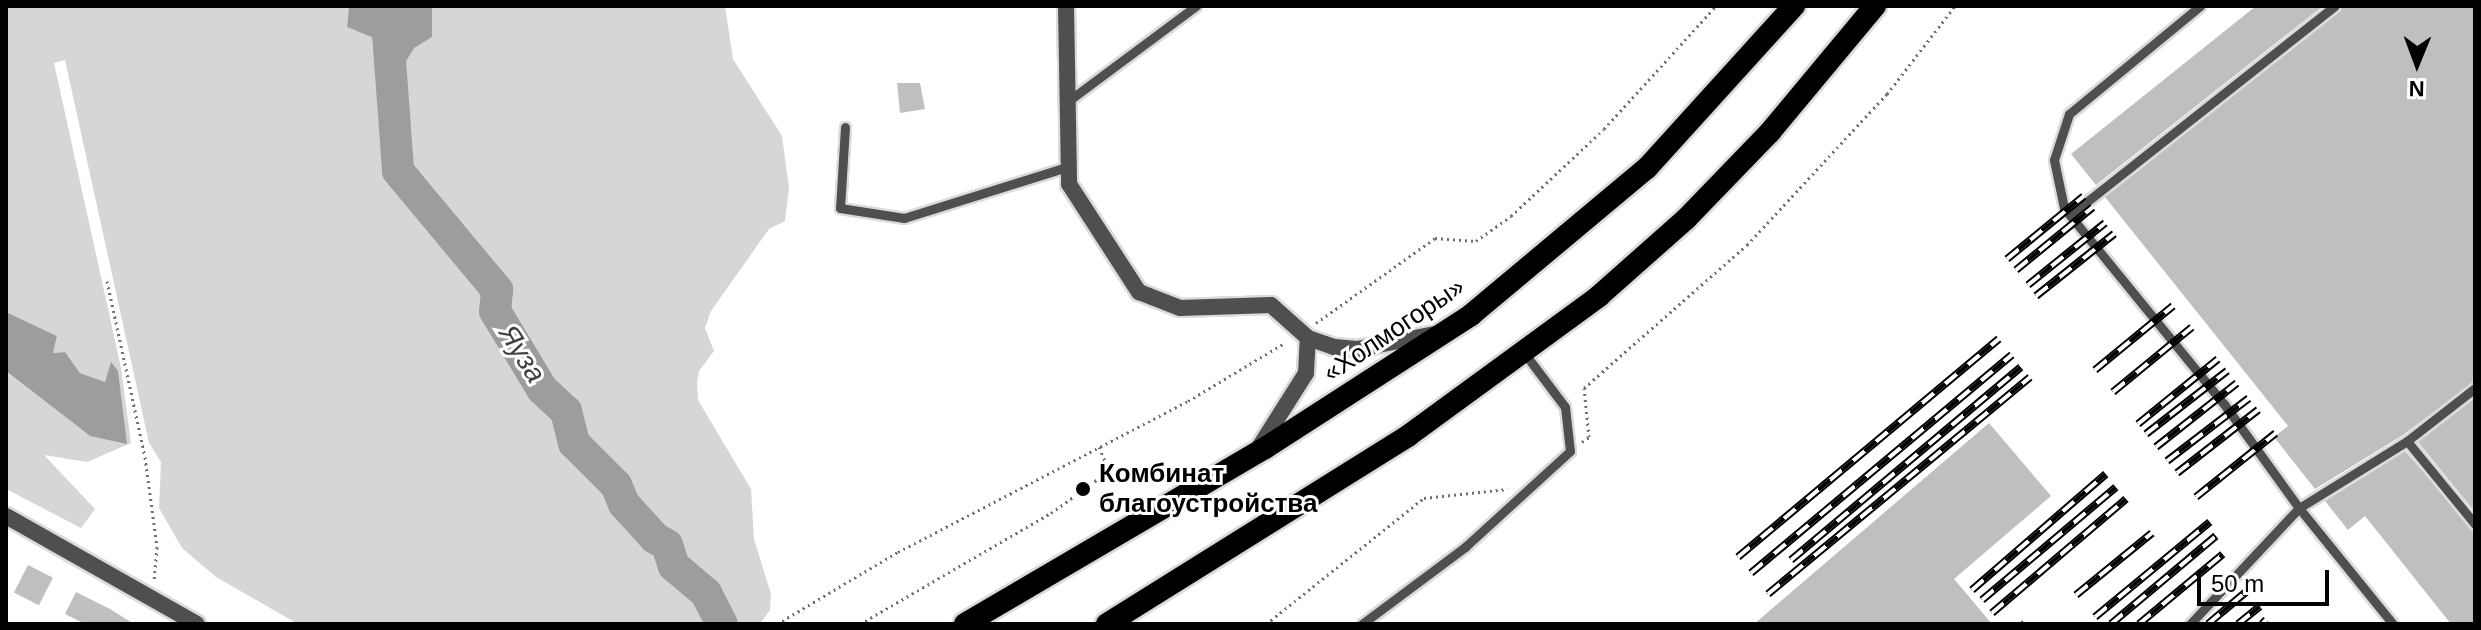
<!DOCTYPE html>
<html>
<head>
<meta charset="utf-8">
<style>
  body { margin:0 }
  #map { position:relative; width:2481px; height:630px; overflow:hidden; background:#fff; font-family:Arial,sans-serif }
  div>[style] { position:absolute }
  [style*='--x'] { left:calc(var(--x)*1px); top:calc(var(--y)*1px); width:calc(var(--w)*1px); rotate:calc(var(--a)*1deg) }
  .green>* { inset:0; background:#d6d6d6 }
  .water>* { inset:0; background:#9d9d9d }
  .river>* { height:32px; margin:-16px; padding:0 16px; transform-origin:16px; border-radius:16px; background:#9d9d9d }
  .building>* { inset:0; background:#bfbfbf; transform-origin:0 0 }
  .path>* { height:3px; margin-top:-1.5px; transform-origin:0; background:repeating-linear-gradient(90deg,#717171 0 2px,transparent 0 6px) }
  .roads { filter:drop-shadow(2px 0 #dbdbdb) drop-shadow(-2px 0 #dbdbdb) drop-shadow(0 2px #dbdbdb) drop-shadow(0 -2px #dbdbdb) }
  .service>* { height:9px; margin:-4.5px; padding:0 4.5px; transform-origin:4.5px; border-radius:4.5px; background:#4f4f4f }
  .minor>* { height:16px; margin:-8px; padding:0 8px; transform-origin:8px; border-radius:8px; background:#4f4f4f }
  .tertiary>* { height:16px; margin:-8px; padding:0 8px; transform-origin:8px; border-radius:8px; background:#4f4f4f }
  .trunk>* { height:22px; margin:-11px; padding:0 11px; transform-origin:11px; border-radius:11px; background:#000 }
  .rail>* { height:8px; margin-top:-4px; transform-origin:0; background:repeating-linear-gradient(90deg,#fff 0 15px,#000 0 30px); box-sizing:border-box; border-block:2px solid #000 }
  .dots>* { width:22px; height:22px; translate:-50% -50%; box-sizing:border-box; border:4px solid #fff; border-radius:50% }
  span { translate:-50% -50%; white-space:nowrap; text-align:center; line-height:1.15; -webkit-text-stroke:6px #fff; paint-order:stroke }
  .street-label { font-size:26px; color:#000 }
  .poi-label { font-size:26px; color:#000; font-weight:700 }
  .left { translate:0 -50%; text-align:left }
  .water-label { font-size:28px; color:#3e3e3e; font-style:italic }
  .frame { position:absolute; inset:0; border:8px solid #000; pointer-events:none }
  .north { position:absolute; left:2377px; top:24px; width:80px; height:80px; -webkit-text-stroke:6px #fff; paint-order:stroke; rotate:181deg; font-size:22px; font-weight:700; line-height:32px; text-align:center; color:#000 }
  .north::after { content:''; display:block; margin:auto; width:28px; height:36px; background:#000; clip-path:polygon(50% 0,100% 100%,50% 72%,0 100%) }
  .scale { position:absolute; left:2197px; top:570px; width:132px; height:36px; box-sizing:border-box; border:4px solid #000; border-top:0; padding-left:10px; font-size:24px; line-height:28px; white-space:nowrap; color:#000; -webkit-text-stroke:6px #fff; paint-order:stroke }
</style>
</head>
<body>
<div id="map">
  <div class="green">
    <i style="clip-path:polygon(6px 6px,349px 6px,347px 27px,376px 39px,381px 64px,432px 37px,432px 6px,725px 6px,733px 59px,782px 136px,789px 188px,785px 221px,769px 229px,711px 311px,705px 328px,714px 351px,699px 371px,697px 384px,698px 400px,751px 489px,754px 539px,771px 594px,770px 610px,760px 624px,298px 624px,216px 577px,182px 548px,159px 508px,161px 462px,149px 443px,65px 60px,54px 63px,121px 368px,131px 443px,87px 462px,44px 455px,95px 509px,81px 528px,6px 489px,6px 371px,90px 436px,112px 363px,105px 382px,80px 373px,65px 352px,53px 353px,57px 336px,6px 312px)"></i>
  </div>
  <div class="water">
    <i style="clip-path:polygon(349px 6px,432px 6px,432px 37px,414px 48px,394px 81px,381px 64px,376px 39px,347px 27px)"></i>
    <i style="clip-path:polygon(6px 312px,57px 336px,53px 353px,65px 352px,80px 373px,105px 382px,111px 362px,118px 371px,127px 444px,90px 436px,6px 371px)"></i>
  </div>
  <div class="river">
    <i style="--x:386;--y:6;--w:165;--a:85.8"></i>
    <i style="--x:398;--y:171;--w:155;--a:50.2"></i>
    <i style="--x:497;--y:290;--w:21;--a:95"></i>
    <i style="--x:495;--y:311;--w:91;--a:58.9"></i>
    <i style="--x:542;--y:389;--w:33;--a:43"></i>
    <i style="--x:566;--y:411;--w:33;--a:76"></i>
    <i style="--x:574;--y:443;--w:59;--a:45"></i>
    <i style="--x:616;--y:485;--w:21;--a:67"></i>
    <i style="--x:624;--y:504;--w:46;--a:47.6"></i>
    <i style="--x:655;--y:538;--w:14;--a:30"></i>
    <i style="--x:667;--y:545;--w:22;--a:72"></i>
    <i style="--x:674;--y:566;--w:42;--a:40.2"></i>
    <i style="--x:706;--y:593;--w:35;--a:63"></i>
  </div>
  <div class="building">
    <i style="clip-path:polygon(2256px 6px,2323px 6px,2096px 185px,2071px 154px)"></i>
    <i style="clip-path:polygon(2342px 6px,2475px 6px,2475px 381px,2403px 435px,2315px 489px,2274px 437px,2288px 426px,2105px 197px)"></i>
    <i style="clip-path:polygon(897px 83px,920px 83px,925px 109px,900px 113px)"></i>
    <i style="clip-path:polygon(2475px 398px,2475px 512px,2418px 442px)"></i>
    <i style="clip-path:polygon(1989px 423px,2051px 496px,1954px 579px,1992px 624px,1754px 624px)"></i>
    <i style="clip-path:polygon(2405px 451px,2475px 531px,2475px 624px,2451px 624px,2365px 516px,2348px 530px,2325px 501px)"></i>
    <i style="left:28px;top:565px;width:28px;height:31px;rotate:27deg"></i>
    <i style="clip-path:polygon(76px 592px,110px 609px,134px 624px,85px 624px,65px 614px)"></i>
  </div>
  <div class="path">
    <i style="--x:107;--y:281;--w:180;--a:77.8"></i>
    <i style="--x:145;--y:457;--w:91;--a:82.4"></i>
    <i style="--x:157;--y:547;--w:34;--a:95"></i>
    <i style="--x:1316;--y:323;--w:146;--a:-35.5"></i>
    <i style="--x:1435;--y:238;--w:41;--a:4.2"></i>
    <i style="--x:1476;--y:241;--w:43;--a:-35.5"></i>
    <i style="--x:1511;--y:216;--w:127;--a:-43.1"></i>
    <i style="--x:1604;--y:129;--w:166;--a:-47.7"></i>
    <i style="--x:1582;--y:442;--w:9;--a:-36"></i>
    <i style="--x:1589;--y:437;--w:49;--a:-95.8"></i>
    <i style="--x:1584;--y:388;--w:217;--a:-41.3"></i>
    <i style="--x:1747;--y:245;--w:206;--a:-47.2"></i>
    <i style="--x:1887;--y:94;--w:111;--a:-52.3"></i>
    <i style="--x:777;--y:624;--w:141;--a:-30.8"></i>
    <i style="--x:898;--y:552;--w:327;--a:-27.5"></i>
    <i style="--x:1188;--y:401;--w:114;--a:-31"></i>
    <i style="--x:860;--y:624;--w:221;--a:-30.2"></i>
    <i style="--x:1051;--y:513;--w:72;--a:-35.9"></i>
    <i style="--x:1109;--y:471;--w:27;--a:-112"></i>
    <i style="--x:1266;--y:624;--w:202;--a:-38.6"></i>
    <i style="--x:1424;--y:498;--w:84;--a:-6.1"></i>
  </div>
  <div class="roads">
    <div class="service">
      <i style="--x:2200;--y:6;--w:170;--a:140.5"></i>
      <i style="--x:2069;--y:114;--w:48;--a:108.1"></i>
      <i style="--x:2054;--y:160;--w:49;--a:78.2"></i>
      <i style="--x:2064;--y:208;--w:253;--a:50.8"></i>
      <i style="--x:2224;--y:404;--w:128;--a:54.2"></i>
      <i style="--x:2299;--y:508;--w:127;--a:-31.8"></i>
      <i style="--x:2407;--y:441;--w:86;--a:-37.9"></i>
      <i style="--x:1067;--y:102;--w:161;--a:-36.7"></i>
      <i style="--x:845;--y:127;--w:81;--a:93.5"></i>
      <i style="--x:840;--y:208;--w:65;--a:8.9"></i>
      <i style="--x:904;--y:218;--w:171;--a:-17.4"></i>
      <i style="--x:2070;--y:215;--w:337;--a:-38.3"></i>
      <i style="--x:2407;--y:441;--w:107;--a:50.7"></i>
      <i style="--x:1362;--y:624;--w:129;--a:-36.8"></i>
      <i style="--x:1465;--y:547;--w:142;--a:-42.4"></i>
      <i style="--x:1570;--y:451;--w:44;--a:-96.5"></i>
      <i style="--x:1565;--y:407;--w:66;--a:-127"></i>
      <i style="--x:2190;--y:624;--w:159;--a:-46.8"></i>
      <i style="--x:2299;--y:508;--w:149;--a:51"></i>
    </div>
    <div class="minor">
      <i style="--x:1066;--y:6;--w:178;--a:89"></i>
      <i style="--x:1069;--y:184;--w:129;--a:57.1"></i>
      <i style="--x:1139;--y:292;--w:44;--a:21.3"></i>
      <i style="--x:1180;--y:308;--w:91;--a:-1.9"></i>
      <i style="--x:1271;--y:305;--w:50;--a:41.7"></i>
      <i style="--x:1308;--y:338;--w:28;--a:19"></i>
      <i style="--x:1334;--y:347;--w:23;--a:5"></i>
      <i style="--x:1357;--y:349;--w:79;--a:-10.9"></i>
      <i style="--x:1258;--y:449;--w:90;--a:-57.7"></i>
      <i style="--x:1306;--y:373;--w:35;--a:-87"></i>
    </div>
    <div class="tertiary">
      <i style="--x:6;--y:516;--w:219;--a:29.5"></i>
    </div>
    <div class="trunk">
      <i style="--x:965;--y:624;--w:348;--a:-30.4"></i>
      <i style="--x:1265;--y:448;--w:245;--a:-32.8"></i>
      <i style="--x:1471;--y:315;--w:229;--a:-39.9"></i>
      <i style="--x:1647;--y:168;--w:219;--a:-47.8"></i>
      <i style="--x:1107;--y:624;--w:355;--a:-32"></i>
      <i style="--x:1408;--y:436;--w:237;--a:-36.2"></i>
      <i style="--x:1599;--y:296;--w:116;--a:-41.5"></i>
      <i style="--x:1686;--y:219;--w:121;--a:-46"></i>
      <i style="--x:1770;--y:132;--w:164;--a:-50.2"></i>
    </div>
  </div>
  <div class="rail">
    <i style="--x:2007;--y:259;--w:99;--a:-39.3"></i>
    <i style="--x:2016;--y:270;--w:99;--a:-39.3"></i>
    <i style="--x:2028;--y:285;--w:99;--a:-38.8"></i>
    <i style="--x:2036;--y:296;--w:100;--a:-38.5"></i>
    <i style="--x:2095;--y:370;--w:101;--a:-39.4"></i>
    <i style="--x:2113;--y:392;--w:102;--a:-39.4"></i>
    <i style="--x:2138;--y:424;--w:103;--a:-39.1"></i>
    <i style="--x:2146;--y:434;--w:103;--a:-37.9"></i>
    <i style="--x:2156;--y:447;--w:103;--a:-38.3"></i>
    <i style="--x:2167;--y:461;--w:103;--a:-37.5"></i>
    <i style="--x:2177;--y:473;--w:103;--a:-37.9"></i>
    <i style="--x:2196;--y:497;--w:102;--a:-38.7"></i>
    <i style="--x:1738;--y:557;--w:340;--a:-39.9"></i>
    <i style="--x:1791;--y:560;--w:300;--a:-40"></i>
    <i style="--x:1751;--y:573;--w:340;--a:-39.9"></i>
    <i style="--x:1972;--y:590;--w:177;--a:-40.9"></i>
    <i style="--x:1768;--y:594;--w:340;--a:-39.6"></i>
    <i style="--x:2076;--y:595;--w:98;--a:-39.2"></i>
    <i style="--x:1982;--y:600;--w:175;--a:-40.1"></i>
    <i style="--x:1992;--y:613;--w:176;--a:-40.4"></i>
    <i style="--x:2095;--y:617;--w:149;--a:-39.6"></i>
    <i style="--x:2024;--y:624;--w:1;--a:-45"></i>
    <i style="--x:2111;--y:624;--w:137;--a:-40"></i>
    <i style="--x:2139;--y:624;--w:109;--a:-39.8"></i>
    <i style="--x:2208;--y:624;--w:51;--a:-40.2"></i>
    <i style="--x:2238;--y:624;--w:28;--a:-39"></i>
    <i style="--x:2262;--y:624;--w:6;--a:-45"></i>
  </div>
  <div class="dots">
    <i style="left:1083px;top:489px;background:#000"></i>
  </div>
  <div class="street-label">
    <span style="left:1394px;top:330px;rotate:-34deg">«Холмогоры»</span>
  </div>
  <div class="poi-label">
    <span class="left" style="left:1099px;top:489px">Комбинат<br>благоустройства</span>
  </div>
  <div class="water-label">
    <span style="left:522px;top:354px;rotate:58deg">Яуза</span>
  </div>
  <div class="frame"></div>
  <div class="north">N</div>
  <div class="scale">50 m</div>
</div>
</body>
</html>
